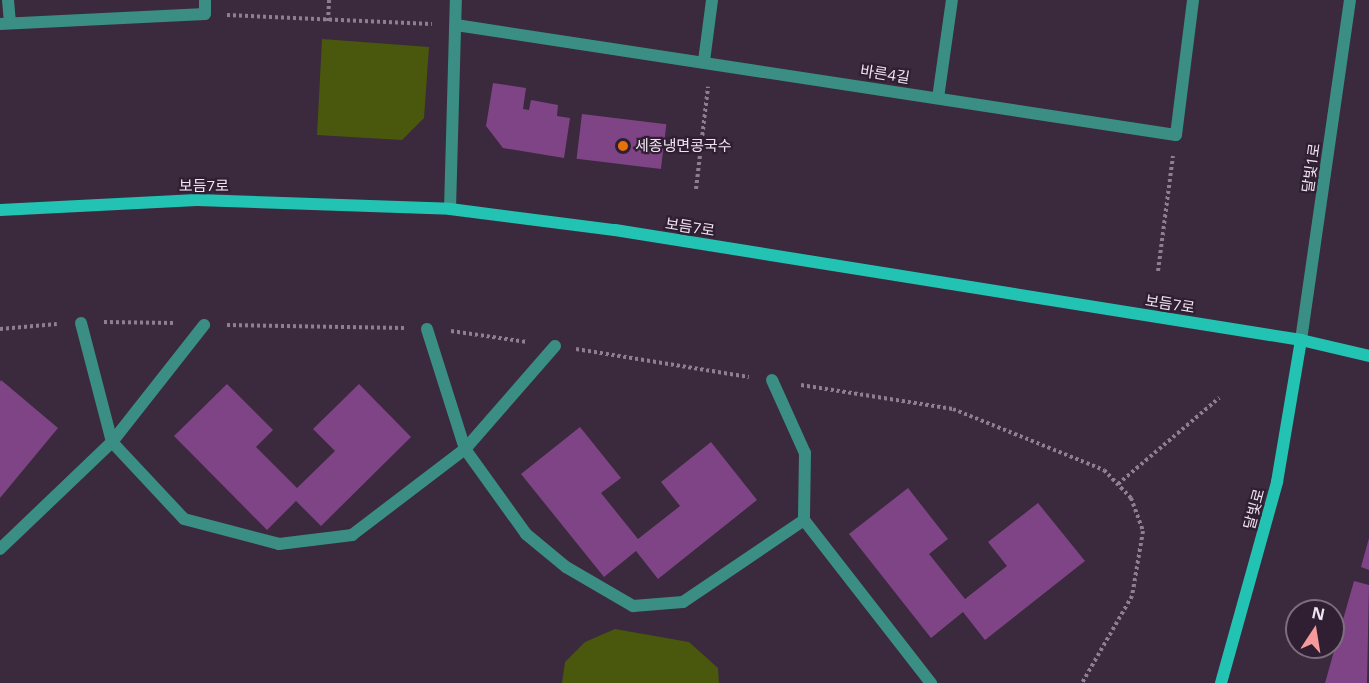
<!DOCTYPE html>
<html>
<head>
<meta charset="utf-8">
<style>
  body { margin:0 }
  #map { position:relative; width:1369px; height:683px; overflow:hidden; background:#3b293d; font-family:"Open Sans","Noto Sans KR",sans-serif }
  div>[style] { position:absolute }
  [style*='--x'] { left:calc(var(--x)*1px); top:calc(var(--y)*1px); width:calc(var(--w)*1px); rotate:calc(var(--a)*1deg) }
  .green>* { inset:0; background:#49580c }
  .building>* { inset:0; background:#7f4486; transform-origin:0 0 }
  .path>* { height:4px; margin-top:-2px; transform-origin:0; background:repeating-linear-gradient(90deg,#8e7e8f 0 3px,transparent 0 6px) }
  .lane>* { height:12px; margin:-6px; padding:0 6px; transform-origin:6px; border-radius:6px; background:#3a8e84 }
  .street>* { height:12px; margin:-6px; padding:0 6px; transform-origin:6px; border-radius:6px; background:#3a8e84 }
  .secondary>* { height:12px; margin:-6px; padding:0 6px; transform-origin:6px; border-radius:6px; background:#23c3b4 }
  .dots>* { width:16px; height:16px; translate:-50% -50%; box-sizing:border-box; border:3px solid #301f32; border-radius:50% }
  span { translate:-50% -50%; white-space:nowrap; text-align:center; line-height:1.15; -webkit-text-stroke:4.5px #301f32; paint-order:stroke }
  .street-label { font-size:15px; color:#f0e4f1 }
  .poi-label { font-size:15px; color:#f0e4f1 }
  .left { translate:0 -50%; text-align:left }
  .north { position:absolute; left:1285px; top:599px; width:60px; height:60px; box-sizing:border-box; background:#301f32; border:2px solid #7d6e7e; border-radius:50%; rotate:12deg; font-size:16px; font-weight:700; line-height:24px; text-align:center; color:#f0e4f1 }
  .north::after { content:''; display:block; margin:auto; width:21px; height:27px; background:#f59b9b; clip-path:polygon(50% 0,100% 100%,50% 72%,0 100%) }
</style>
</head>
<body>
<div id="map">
  <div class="green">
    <i style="clip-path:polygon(322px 39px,429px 47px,424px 118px,402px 140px,317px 135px)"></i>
    <i style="clip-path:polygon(615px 629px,689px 642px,718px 668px,719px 683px,562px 683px,565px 662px,585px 642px)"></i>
  </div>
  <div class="building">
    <i style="clip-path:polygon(493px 83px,526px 88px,523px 109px,529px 110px,531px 100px,558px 105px,557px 116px,570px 118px,564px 158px,503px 148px,486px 126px)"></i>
    <i style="left:582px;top:114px;width:85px;height:45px;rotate:7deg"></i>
    <i style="clip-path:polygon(1px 380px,58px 428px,0 498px,0 382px)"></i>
    <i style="clip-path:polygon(227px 384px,273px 430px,256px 447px,297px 488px,335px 451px,313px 429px,359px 384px,411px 437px,321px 526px,296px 501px,267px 530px,174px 436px)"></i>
    <i style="clip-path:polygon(580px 427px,621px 478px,601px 493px,638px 539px,680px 506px,661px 482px,711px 442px,757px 500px,658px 579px,636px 551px,604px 577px,521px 474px)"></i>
    <i style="clip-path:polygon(908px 488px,948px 539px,929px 554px,965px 599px,1007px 566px,988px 542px,1038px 503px,1085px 561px,985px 640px,963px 612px,931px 638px,849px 534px)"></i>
    <i style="clip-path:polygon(1369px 538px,1369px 570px,1361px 567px)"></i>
    <i style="clip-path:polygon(1354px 581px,1369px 585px,1367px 683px,1325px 683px)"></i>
  </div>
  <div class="path">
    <i style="--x:227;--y:15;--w:205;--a:2.5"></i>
    <i style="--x:328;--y:21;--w:21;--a:-87"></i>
    <i style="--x:696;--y:189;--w:103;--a:-83.3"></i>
    <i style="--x:1158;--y:271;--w:116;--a:-82.6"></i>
    <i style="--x:104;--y:322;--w:70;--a:0.8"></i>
    <i style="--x:227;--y:325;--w:178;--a:1"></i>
    <i style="--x:0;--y:329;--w:57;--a:-5"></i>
    <i style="--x:451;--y:331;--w:77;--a:8.2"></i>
    <i style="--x:576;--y:349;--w:175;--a:9.2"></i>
    <i style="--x:801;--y:385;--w:154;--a:9"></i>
    <i style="--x:953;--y:409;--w:163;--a:22"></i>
    <i style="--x:1104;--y:470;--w:39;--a:46"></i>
    <i style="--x:1131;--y:498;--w:35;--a:70"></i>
    <i style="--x:1143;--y:531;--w:66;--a:99.6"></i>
    <i style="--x:1132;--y:596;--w:100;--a:119.9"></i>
    <i style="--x:1118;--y:484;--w:133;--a:-40.4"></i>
  </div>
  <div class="lane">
    <i style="--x:81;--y:323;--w:123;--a:75.4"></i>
    <i style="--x:112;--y:442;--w:105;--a:46.9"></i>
    <i style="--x:184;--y:519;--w:98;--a:14.7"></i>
    <i style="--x:279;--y:544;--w:74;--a:-7"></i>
    <i style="--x:352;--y:535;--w:142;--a:-37.3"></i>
    <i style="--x:465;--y:449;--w:126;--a:-107.6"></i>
    <i style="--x:555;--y:346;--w:137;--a:131.1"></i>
    <i style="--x:465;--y:449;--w:105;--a:54.3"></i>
    <i style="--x:526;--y:534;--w:52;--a:39.5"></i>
    <i style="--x:566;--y:567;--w:78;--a:30.2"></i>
    <i style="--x:633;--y:606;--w:50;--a:-4.6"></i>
    <i style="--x:683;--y:602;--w:146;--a:-34.1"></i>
    <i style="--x:772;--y:380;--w:80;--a:65.7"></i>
    <i style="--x:805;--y:453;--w:67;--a:90.9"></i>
    <i style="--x:804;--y:520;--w:207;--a:52.1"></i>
    <i style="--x:0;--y:549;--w:155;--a:-43.7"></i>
    <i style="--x:112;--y:442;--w:149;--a:-51.8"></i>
  </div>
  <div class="street">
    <i style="--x:8;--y:0;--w:23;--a:85"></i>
    <i style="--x:0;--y:24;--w:205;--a:-2.8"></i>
    <i style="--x:205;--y:14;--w:14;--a:-90"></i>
    <i style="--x:456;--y:25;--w:728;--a:8.69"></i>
    <i style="--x:1176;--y:135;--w:136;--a:-82.8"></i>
    <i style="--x:704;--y:61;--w:62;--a:-82.5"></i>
    <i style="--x:938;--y:98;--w:99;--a:-81.9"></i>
    <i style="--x:450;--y:209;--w:209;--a:-88.4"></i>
    <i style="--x:1301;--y:340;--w:344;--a:-81.8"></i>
  </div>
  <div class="secondary">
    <i style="--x:0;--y:210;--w:197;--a:-2.9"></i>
    <i style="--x:197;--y:200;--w:253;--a:2"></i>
    <i style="--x:450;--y:209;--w:166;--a:7.3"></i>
    <i style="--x:615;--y:230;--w:695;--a:9.11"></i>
    <i style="--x:1301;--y:340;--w:70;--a:13.2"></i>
    <i style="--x:1221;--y:683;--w:209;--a:-74.4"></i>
    <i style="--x:1277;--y:482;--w:144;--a:-80.4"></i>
  </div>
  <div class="dots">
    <i style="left:623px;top:146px;background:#e8710a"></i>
  </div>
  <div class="street-label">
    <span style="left:885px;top:74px;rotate:9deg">바른4길</span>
    <span style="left:1311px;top:168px;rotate:-82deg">달빛1로</span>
    <span style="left:204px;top:186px">보듬7로</span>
    <span style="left:690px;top:227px;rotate:9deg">보듬7로</span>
    <span style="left:1170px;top:304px;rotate:9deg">보듬7로</span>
    <span style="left:1254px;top:509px;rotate:-75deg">달빛로</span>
  </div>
  <div class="poi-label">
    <span class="left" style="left:635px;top:146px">세종냉면콩국수</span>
  </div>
  <div class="north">N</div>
</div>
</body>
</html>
